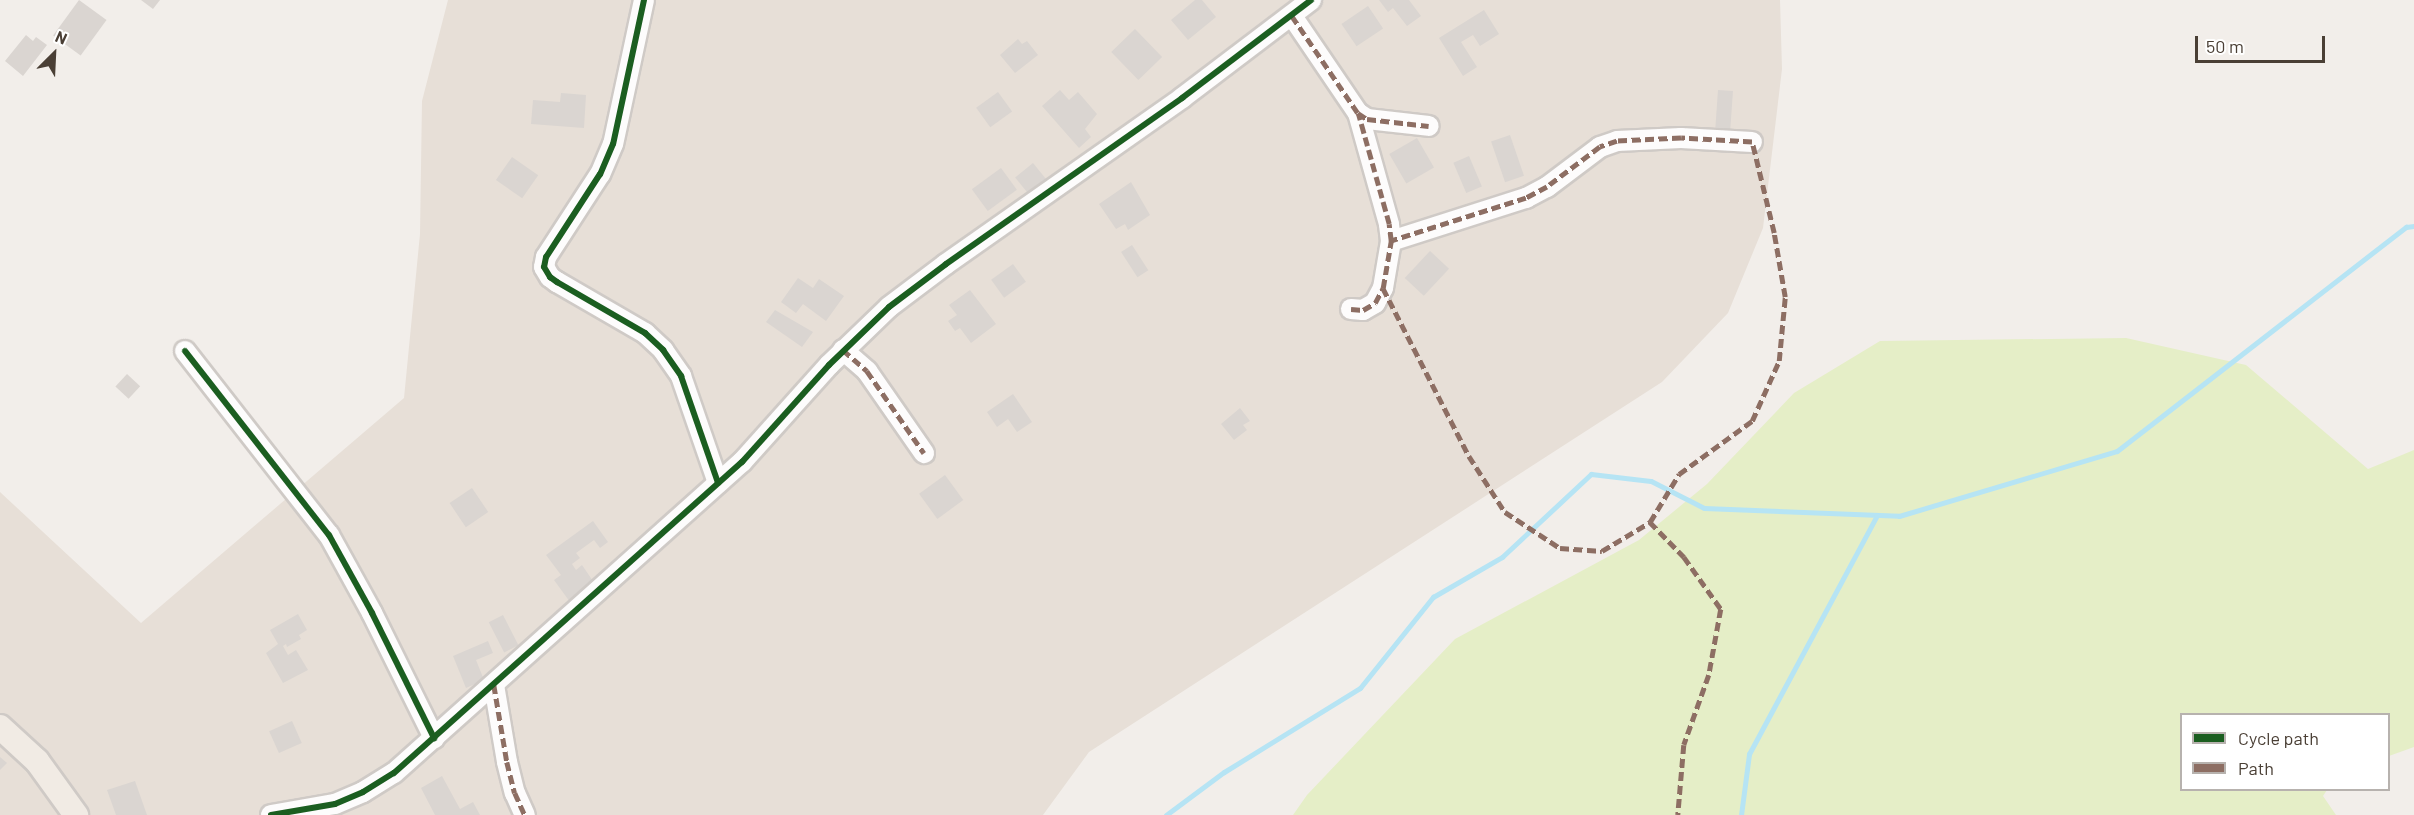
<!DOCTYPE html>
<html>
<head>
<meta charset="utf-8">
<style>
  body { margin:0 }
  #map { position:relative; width:2414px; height:815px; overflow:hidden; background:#f2eeea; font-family:Barlow,sans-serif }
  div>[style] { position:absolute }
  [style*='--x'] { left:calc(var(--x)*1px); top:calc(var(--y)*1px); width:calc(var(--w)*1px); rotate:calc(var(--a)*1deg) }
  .residential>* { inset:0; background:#e7dfd7 }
  .green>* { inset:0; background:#e5eec7 }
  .stream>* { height:5px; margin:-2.5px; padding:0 2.5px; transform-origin:2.5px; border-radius:2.5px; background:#b6e4f4 }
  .building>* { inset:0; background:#dad5d1; transform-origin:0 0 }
  .roads { filter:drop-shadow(2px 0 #cfcac6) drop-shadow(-2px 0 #cfcac6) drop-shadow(0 2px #cfcac6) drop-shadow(0 -2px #cfcac6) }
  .minor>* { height:20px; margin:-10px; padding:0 10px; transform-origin:10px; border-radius:10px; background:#fdfcfc }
  .major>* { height:24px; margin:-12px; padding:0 12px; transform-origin:12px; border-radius:12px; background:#f1ebe4 }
  .quiet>* { height:4.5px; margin-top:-2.25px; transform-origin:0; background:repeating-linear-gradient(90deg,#8d6e63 0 9px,transparent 0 13.5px) }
  .cycleway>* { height:6px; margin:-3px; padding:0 3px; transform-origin:3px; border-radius:3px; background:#1b5e20 }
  span { translate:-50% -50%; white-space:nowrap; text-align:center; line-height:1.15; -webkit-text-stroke:5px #fff; paint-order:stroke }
  .legend { position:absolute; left:2180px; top:713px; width:210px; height:78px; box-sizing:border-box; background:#fff; border:2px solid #b7b2ae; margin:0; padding:8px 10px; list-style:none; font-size:18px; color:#4a3f35 }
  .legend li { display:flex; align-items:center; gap:12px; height:30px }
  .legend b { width:30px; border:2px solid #b7b2ae }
  .north { position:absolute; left:24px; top:24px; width:60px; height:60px; -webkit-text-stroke:4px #fff; paint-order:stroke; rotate:24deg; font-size:16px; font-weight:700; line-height:24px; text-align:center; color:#4a3f35 }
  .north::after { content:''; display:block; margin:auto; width:21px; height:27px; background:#4a3f35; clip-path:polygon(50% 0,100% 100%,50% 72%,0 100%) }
  .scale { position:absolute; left:2195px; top:36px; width:130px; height:27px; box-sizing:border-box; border:3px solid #4a3f35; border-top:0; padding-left:8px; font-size:18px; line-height:21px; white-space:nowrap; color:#4a3f35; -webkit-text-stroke:4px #fff; paint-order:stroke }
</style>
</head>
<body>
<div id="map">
  <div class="residential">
    <i style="clip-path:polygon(448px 0,1780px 0,1782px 69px,1763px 228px,1728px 313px,1662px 382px,1089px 752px,1043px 815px,0 815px,0 492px,141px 623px,404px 398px,420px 234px,422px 101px)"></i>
  </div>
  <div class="green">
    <i style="clip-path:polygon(2126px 338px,2246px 365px,2368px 469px,2414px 450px,2414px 747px,2389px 756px,2388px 714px,2182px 714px,2182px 790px,2327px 790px,2323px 796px,2336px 815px,1293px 815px,1307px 795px,1455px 639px,1639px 540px,1707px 484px,1794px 393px,1880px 341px)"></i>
  </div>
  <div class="stream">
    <i style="--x:1166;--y:815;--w:72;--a:-36.6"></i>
    <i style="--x:1224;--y:772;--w:160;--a:-31.7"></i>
    <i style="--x:1360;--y:688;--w:117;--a:-51.3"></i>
    <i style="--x:1433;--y:597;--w:80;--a:-30.1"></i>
    <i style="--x:1502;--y:557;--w:122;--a:-43"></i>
    <i style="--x:1591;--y:474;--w:60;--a:6.7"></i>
    <i style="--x:1651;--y:481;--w:59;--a:27"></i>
    <i style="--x:1704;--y:508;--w:195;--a:2.3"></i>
    <i style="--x:1899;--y:516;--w:227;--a:-16.6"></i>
    <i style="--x:2117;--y:451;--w:366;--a:-37.8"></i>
    <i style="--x:2406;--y:227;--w:8;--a:-7"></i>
    <i style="--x:1741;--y:815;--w:62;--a:-82.5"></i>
    <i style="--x:1749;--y:754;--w:271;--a:-61.8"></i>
  </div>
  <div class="building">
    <i style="left:79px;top:0;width:34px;height:44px;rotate:36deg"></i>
    <i style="clip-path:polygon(141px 0,160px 0,153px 9px)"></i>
    <i style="clip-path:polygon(1195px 0,1202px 0,1216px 17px,1188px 40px,1171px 20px)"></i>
    <i style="clip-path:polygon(1379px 0,1409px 0,1421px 16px,1407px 26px,1393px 8px,1388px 12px)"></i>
    <i style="left:1368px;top:6px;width:27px;height:32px;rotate:56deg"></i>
    <i style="clip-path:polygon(1484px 10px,1499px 34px,1480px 46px,1473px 35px,1461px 42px,1477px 67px,1463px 76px,1439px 38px)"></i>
    <i style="left:1135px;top:29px;width:39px;height:33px;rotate:46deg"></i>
    <i style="clip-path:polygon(26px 35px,33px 41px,36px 37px,47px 45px,23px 76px,5px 61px)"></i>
    <i style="clip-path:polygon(1018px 39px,1022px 44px,1027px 41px,1038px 55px,1015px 73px,1000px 55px)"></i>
    <i style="clip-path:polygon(1060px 90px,1069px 100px,1078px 92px,1097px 114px,1085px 129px,1091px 137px,1079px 148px,1042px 106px)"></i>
    <i style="left:1718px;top:90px;width:15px;height:44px;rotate:4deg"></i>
    <i style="left:998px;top:92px;width:24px;height:27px;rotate:54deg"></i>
    <i style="clip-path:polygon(561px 93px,586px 95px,584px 128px,531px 124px,533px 100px,560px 102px)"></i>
    <i style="left:1510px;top:135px;width:43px;height:20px;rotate:71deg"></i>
    <i style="left:1417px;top:138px;width:34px;height:32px;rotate:60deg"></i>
    <i style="left:1469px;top:156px;width:33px;height:17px;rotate:67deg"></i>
    <i style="left:512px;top:157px;width:32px;height:28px;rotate:35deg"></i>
    <i style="left:1033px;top:163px;width:22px;height:23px;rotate:51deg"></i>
    <i style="left:1001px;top:168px;width:27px;height:36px;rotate:54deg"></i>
    <i style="clip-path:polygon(1131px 182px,1150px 215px,1128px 230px,1125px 224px,1116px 229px,1099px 204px)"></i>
    <i style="left:1132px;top:245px;width:30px;height:13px;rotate:57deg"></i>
    <i style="left:1430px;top:251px;width:26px;height:37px;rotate:43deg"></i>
    <i style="left:1013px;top:264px;width:22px;height:27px;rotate:54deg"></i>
    <i style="clip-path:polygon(798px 278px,813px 288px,819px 279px,844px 296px,826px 321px,803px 304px,796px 313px,781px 302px)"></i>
    <i style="clip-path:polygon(970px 290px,996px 324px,971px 343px,960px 328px,955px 331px,948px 321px,957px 315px,949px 305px)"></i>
    <i style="clip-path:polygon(775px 310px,813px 332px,802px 347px,766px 322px)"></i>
    <i style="left:127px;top:374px;width:18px;height:17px;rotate:43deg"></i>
    <i style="clip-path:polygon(1013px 394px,1032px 422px,1017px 432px,1008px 419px,997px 427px,987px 412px)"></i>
    <i style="clip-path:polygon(1240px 408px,1250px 421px,1243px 425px,1247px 430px,1234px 440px,1221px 424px)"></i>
    <i style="left:945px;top:475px;width:31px;height:32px;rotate:54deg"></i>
    <i style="left:472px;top:488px;width:29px;height:27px;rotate:56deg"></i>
    <i style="clip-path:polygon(593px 521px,608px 542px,600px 548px,594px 540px,576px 553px,580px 558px,572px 564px,576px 570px,582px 565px,595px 584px,570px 602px,554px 580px,561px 575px,546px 555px)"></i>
    <i style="clip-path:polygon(298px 614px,307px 630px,299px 635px,301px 639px,287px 647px,286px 644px,283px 646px,288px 655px,296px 650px,308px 670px,283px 683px,266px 653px,278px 644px,270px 630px)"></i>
    <i style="left:503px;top:615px;width:34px;height:16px;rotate:63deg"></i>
    <i style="clip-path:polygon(488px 641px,493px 653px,476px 660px,484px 680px,466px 688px,453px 656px)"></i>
    <i style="left:292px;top:721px;width:24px;height:25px;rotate:66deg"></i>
    <i style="clip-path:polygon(0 757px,7px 763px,0 770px)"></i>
    <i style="clip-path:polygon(442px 776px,460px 809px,473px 802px,480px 815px,435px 815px,421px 788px)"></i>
    <i style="clip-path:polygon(135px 781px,147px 815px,116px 815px,107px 790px)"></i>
  </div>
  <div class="roads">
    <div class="minor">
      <i style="--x:644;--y:0;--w:147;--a:102.1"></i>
      <i style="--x:613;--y:144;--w:33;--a:113"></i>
      <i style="--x:600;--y:174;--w:99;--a:123"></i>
      <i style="--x:546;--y:257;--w:10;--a:101"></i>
      <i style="--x:544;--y:267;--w:12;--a:59"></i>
      <i style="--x:550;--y:277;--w:9;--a:36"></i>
      <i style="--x:557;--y:282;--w:102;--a:30.1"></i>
      <i style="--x:645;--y:333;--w:25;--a:43"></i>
      <i style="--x:663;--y:350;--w:32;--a:55"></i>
      <i style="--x:681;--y:376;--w:113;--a:70.9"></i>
      <i style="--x:1292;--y:16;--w:117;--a:55.8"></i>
      <i style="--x:1358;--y:113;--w:11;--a:34"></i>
      <i style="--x:1367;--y:119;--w:62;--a:6.4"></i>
      <i style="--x:1391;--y:241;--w:142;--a:-17.7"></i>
      <i style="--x:1526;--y:198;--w:24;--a:-28"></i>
      <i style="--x:1547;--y:187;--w:66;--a:-37"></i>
      <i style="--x:1600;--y:147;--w:18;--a:-19"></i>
      <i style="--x:1617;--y:141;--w:64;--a:-2.7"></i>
      <i style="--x:1681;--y:138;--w:71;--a:3.2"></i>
      <i style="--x:1351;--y:309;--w:12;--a:5"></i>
      <i style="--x:1363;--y:310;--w:14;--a:-30"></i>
      <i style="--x:1375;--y:303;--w:17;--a:-62"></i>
      <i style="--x:1383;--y:288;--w:48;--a:-80.3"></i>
      <i style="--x:1391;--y:241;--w:17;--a:-97"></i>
      <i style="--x:1389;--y:224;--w:115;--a:-105.6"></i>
      <i style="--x:843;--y:350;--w:32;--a:41"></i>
      <i style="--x:867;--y:371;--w:100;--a:55.2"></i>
      <i style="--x:185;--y:351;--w:234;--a:52"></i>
      <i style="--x:329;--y:535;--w:89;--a:61.1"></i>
      <i style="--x:372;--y:613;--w:140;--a:63.6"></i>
      <i style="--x:494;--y:685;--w:78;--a:80.4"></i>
      <i style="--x:507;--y:762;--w:32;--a:76"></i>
      <i style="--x:515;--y:793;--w:24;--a:66"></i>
      <i style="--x:271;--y:815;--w:65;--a:-9.8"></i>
      <i style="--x:335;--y:804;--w:30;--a:-23"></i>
      <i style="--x:363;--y:792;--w:36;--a:-32"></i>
      <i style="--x:394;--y:773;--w:467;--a:-41.8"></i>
      <i style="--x:742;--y:462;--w:130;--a:-48.1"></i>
      <i style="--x:829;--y:365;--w:83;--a:-44"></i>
      <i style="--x:889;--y:307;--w:71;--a:-37"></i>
      <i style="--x:946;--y:264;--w:289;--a:-35.1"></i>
      <i style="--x:1182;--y:98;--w:162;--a:-37.2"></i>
    </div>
    <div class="major">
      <i style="--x:0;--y:727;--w:50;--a:42.6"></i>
      <i style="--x:37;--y:761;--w:67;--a:54.2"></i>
    </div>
  </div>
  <div class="quiet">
    <i style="--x:1292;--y:16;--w:117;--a:55.8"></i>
    <i style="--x:1358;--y:113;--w:11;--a:34"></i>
    <i style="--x:1367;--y:119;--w:62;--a:6.4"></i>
    <i style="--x:1383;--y:288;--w:189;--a:62.9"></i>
    <i style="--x:1469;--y:456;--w:67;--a:57.3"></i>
    <i style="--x:1505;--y:512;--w:66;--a:33.2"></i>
    <i style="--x:1560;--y:548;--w:42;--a:4.1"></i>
    <i style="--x:1602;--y:551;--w:56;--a:-31.1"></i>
    <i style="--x:1650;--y:522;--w:56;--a:-58.9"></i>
    <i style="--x:1679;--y:474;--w:90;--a:-36"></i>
    <i style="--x:1752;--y:421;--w:66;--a:-65.8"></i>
    <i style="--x:1779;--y:361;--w:64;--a:-84.6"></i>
    <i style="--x:1785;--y:297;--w:65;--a:-99.8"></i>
    <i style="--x:1774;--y:233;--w:94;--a:-103.6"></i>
    <i style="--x:1752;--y:142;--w:71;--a:-176.8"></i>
    <i style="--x:1681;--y:138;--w:64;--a:177.3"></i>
    <i style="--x:1617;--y:141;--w:18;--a:161"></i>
    <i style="--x:1600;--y:147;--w:66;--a:143"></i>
    <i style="--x:1547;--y:187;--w:24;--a:152"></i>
    <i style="--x:1526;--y:198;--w:142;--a:162.3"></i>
    <i style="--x:1351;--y:309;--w:12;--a:5"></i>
    <i style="--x:1363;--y:310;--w:14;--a:-30"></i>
    <i style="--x:1375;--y:303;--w:17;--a:-62"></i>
    <i style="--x:1383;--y:288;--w:48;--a:-80.3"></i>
    <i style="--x:1391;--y:241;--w:17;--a:-97"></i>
    <i style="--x:1389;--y:224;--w:115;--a:-105.6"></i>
    <i style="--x:843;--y:350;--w:32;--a:41"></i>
    <i style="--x:867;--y:371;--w:100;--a:55.2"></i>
    <i style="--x:1650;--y:522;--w:49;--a:45.8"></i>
    <i style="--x:1684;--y:557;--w:64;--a:54.6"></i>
    <i style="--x:1721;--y:609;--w:67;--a:100.3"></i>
    <i style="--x:1709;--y:675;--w:74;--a:109.7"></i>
    <i style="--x:1684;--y:745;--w:70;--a:94.9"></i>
    <i style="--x:494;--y:685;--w:78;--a:80.4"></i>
    <i style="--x:507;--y:762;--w:32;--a:76"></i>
    <i style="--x:515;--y:793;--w:24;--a:66"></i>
  </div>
  <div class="cycleway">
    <i style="--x:644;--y:0;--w:147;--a:102.1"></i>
    <i style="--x:613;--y:144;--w:33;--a:113"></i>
    <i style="--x:600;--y:174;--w:99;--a:123"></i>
    <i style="--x:546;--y:257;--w:10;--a:101"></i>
    <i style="--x:544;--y:267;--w:12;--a:59"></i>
    <i style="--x:550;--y:277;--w:9;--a:36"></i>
    <i style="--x:557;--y:282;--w:102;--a:30.1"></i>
    <i style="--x:645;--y:333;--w:25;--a:43"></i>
    <i style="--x:663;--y:350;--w:32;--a:55"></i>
    <i style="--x:681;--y:376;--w:113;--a:70.9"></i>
    <i style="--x:185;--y:351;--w:234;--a:52"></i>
    <i style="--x:329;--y:535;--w:89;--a:61.1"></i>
    <i style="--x:372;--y:613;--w:140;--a:63.6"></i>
    <i style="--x:271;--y:815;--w:65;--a:-9.8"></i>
    <i style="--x:335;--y:804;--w:30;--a:-23"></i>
    <i style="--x:363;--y:792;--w:36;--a:-32"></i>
    <i style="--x:394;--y:773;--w:467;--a:-41.8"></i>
    <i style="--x:742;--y:462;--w:130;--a:-48.1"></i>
    <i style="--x:829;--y:365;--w:83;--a:-44"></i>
    <i style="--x:889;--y:307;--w:71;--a:-37"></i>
    <i style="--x:946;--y:264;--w:289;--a:-35.1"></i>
    <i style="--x:1182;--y:98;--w:162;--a:-37.2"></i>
  </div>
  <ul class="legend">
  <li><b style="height:8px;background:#1b5e20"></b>Cycle path</li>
  <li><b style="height:8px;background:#8d6e63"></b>Path</li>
  </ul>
  <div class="north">N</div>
  <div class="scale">50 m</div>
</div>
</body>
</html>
